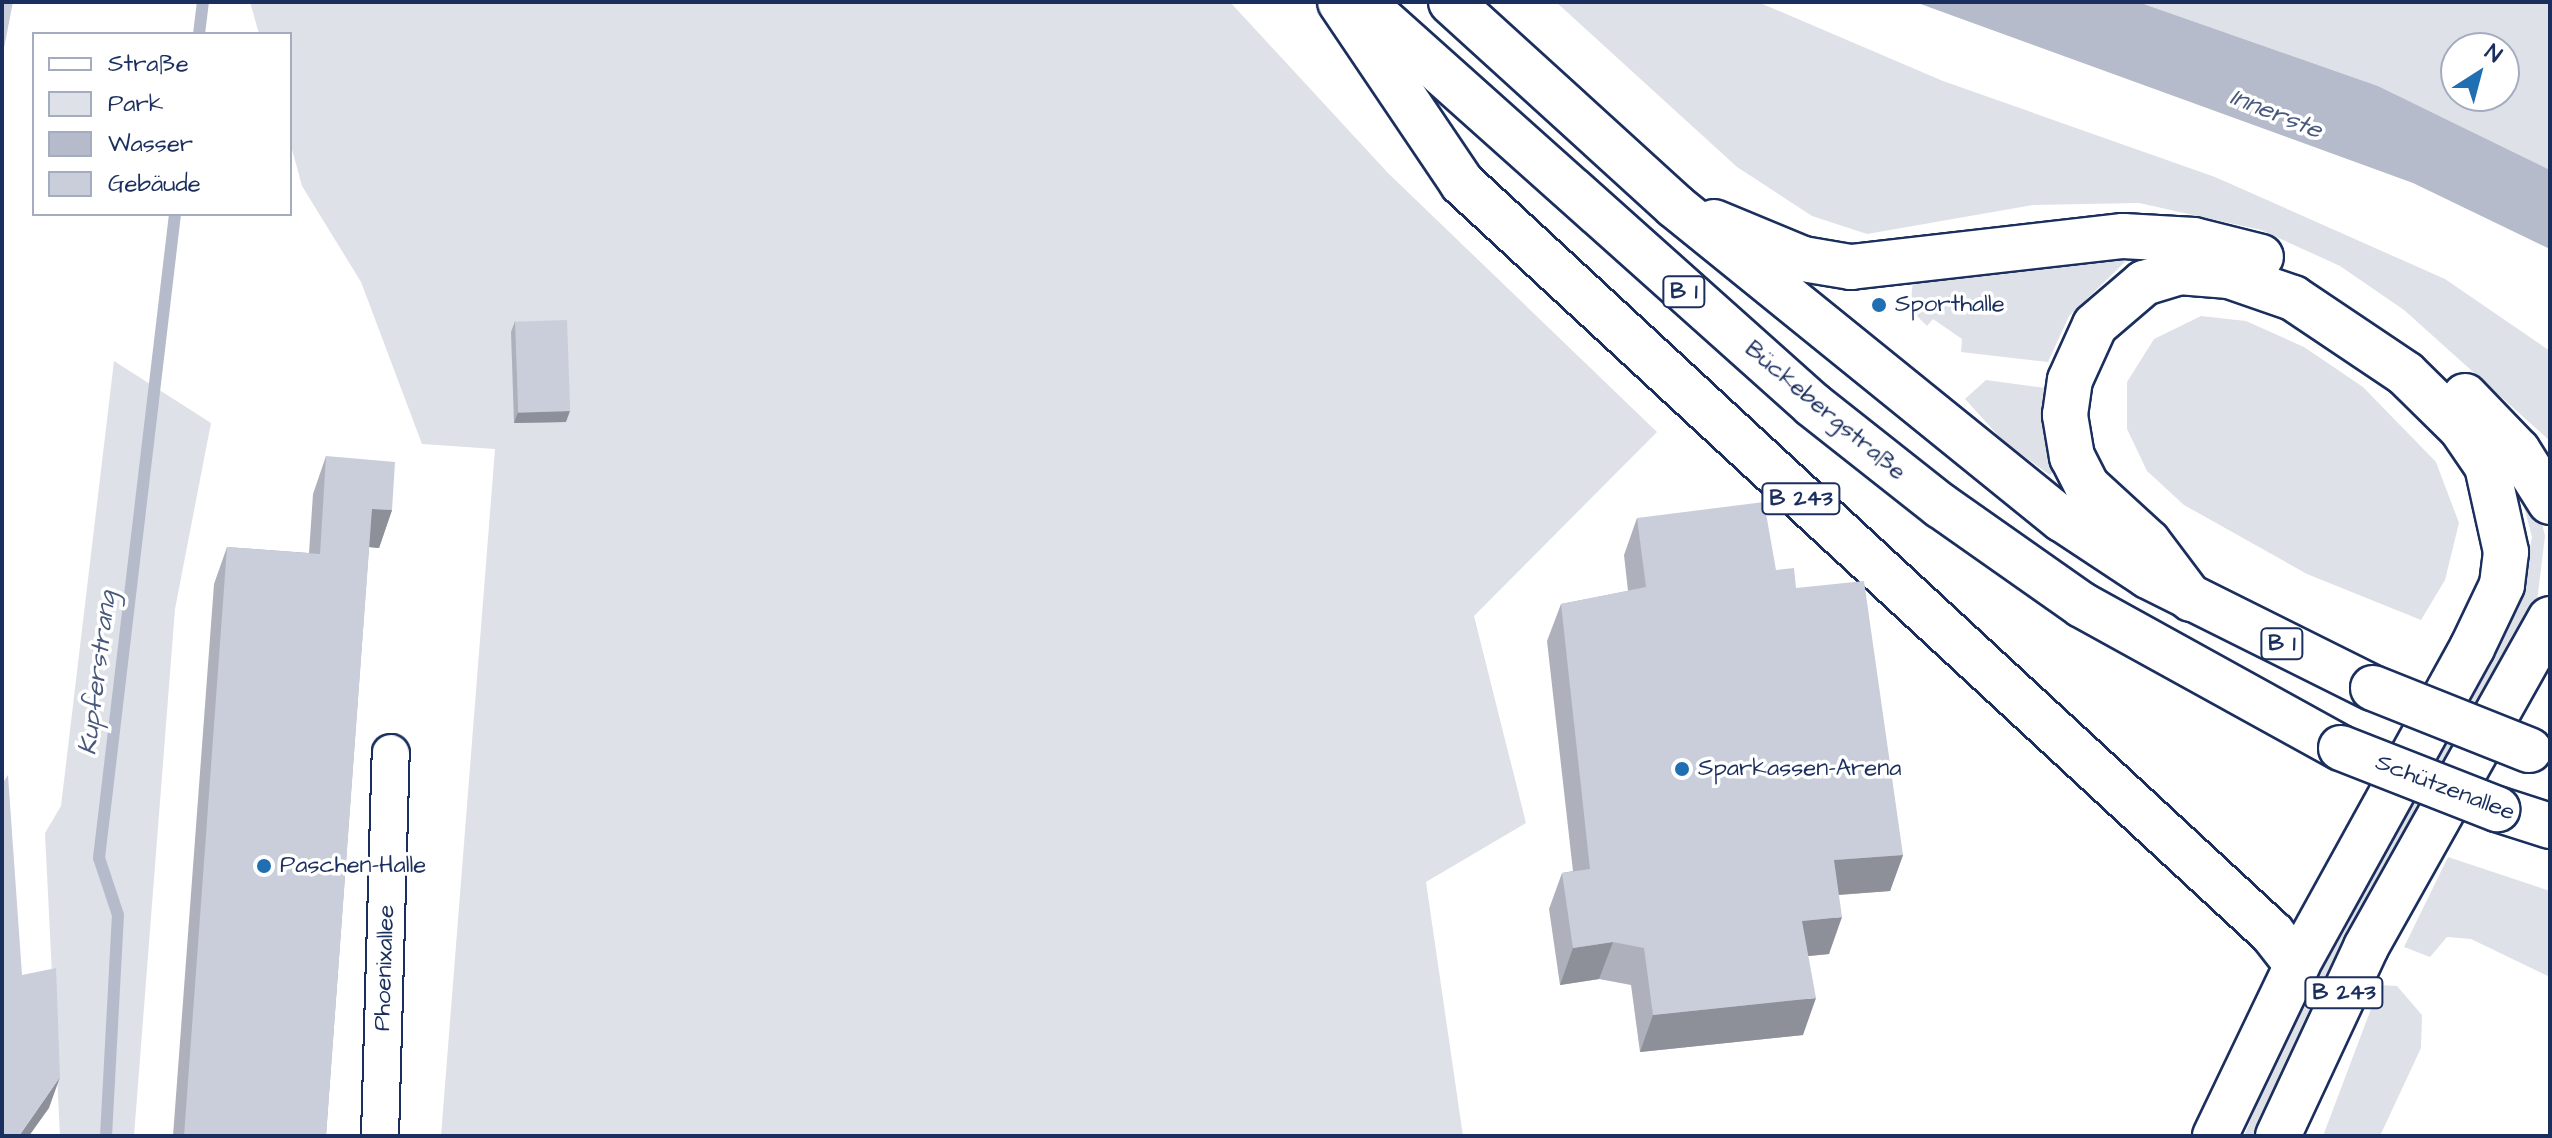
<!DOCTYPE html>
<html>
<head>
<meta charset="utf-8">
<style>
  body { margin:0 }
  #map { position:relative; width:2552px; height:1138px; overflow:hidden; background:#fff; font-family:"Architects Daughter",sans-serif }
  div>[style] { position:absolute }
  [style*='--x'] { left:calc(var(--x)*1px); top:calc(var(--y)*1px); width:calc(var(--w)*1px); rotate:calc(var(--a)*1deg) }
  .green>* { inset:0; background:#dee1e7 }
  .water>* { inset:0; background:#b5bbca }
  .stream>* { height:12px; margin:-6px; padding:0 6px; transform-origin:6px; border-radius:6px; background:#b5bbca }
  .roads { filter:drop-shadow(2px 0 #1b2f5e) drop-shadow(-2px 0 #1b2f5e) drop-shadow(0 2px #1b2f5e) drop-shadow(0 -2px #1b2f5e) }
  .minor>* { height:36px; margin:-18px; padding:0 18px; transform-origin:18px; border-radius:18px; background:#fff }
  .trunk>* { height:44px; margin:-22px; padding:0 22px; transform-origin:22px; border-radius:22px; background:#fff }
  .bridges { filter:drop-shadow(2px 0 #1b2f5e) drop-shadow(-2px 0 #1b2f5e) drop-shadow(0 2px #1b2f5e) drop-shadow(0 -2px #1b2f5e) }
  .trunk-bridge>* { height:44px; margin:-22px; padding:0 22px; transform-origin:22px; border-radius:22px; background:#fff }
  .wall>* { inset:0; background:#aeb1bb }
  .shaded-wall>* { inset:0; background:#8d9099 }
  .building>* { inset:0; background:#caceda; transform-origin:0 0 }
  .dots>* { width:22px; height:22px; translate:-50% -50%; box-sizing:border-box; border:4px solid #fff; border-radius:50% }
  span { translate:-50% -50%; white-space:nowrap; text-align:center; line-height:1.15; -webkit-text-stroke:7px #fff; paint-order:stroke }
  .shield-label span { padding:2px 6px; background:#fff; border:2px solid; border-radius:6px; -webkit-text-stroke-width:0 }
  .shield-label { font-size:22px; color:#1b2f5e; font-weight:700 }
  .poi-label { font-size:24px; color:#1b2f5e }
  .left { translate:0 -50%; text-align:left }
  .street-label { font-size:24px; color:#1b2f5e }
  .water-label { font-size:26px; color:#49597e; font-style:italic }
  .frame { position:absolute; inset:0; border:4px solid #1b2f5e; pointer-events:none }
  .legend { position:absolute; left:32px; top:32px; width:260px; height:184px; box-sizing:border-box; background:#fff; border:2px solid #a4acbf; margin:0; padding:10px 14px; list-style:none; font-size:24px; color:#1b2f5e }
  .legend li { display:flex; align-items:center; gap:16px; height:40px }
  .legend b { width:40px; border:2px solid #a4acbf }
  .north { position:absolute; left:2440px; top:32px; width:80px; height:80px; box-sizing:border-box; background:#fff; border:2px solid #a4acbf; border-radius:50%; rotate:36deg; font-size:22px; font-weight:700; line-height:32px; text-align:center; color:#1b2f5e }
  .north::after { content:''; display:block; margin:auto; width:28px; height:36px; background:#1f6fb2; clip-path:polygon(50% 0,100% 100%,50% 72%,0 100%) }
</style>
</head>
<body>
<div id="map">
  <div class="green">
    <i style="clip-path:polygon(250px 2px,1230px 2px,1388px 173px,1657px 432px,1474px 616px,1526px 823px,1426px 882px,1463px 1136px,441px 1136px,495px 449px,422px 444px,361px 282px,302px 186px,290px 142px,290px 34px,259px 34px)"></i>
    <i style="clip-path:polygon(1556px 2px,1758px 2px,1943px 81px,2215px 177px,2445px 279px,2550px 351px,2550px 441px,2404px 310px,2340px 266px,2261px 230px,2139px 203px,2033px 205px,1867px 234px,1812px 216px,1737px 167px)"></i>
    <i style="clip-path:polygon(evenodd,2138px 2px,2550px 2px,2550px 170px,2378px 86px,2138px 2px,2456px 48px,2504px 48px,2504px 96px,2456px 96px,2456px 48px)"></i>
    <i style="clip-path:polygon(2115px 252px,2125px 262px,2069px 316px,2048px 362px,1961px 352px,1962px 339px,1933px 319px,1927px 326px,1910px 309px,1913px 280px)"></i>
    <i style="clip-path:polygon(2201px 316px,2246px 321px,2304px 347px,2363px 387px,2436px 462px,2459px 523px,2445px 580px,2421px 620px,2307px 574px,2184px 505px,2147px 471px,2127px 429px,2127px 382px,2154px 339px)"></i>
    <i style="clip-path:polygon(114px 361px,211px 423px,175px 609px,134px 1136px,60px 1136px,45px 833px,61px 806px)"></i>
    <i style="clip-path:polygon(1986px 380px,2046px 388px,2056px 468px,2050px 475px,2005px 443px,1965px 399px)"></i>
    <i style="clip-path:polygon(2517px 480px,2538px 505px,2545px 536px,2535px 618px,2263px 1136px,2244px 1136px,2286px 1032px,2518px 609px,2532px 537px)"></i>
    <i style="clip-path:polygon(2448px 857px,2550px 891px,2550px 977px,2471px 939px,2447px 937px,2430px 957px,2404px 947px)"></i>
    <i style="clip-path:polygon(2380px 985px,2397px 986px,2422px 1015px,2421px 1048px,2380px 1136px,2323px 1136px)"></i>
  </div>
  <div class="water">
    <i style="clip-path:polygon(1915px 2px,2138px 2px,2378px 86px,2550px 170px,2550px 249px,2413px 183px)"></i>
  </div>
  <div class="stream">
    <i style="--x:199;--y:34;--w:32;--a:-83"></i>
    <i style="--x:106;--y:1136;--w:221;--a:-86.9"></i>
    <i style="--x:118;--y:915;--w:60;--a:-108.4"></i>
    <i style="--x:99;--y:858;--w:648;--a:-83.27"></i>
  </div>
  <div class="roads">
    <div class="minor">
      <i style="--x:380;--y:1136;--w:383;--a:-88.4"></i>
    </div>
    <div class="trunk">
      <i style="--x:1340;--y:2;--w:218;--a:56"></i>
      <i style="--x:1462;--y:183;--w:1104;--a:42.8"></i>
      <i style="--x:2272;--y:933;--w:41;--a:52"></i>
      <i style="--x:1362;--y:2;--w:605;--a:41.78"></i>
      <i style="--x:1813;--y:405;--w:163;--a:38.3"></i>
      <i style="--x:1941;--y:506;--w:172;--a:35.1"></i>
      <i style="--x:2082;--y:605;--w:296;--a:28.9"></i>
      <i style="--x:1451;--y:2;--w:303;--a:42.3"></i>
      <i style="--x:1675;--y:206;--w:498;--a:39"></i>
      <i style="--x:2062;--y:519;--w:103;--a:33.5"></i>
      <i style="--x:2148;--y:576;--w:251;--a:26.5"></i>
      <i style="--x:1714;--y:222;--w:96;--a:22.6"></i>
      <i style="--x:1803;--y:259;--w:49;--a:9.5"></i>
      <i style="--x:1851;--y:267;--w:274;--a:-6.5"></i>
      <i style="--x:2123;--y:236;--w:71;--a:3.2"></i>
      <i style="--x:2194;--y:240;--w:69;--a:14.2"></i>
      <i style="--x:2465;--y:396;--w:76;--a:46.1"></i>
      <i style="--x:2518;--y:451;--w:60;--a:57.9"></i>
      <i style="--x:2191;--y:599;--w:71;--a:-127"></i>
      <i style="--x:2148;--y:542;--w:83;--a:-137.4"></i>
      <i style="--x:2087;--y:486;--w:33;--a:-117"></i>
      <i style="--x:2072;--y:457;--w:43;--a:-99.5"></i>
      <i style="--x:2065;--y:415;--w:35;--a:-82"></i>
      <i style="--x:2070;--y:380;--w:60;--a:-65.6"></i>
      <i style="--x:2095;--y:325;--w:65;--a:-40.6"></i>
      <i style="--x:2144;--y:283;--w:37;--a:-17"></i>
      <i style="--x:2179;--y:272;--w:50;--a:4.6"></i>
      <i style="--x:2229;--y:276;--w:68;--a:19"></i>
      <i style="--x:2293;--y:298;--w:136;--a:33.9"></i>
      <i style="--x:2406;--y:374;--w:77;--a:44.5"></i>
      <i style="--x:2461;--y:428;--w:46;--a:55.6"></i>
      <i style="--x:2487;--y:466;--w:88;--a:77.5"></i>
      <i style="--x:2506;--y:552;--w:33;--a:97"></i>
      <i style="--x:2502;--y:585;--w:70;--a:115.5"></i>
      <i style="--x:2472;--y:648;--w:362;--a:118.9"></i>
      <i style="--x:2297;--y:965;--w:190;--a:115.6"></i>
      <i style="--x:2497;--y:809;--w:56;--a:17.8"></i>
      <i style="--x:2278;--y:1136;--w:208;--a:-65"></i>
      <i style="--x:2366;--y:947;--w:376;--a:-60.7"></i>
    </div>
  </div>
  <div class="bridges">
    <div class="trunk-bridge">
      <i style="--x:2373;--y:688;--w:168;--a:21.7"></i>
      <i style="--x:2341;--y:748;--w:168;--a:21.4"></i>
    </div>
  </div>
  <div class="wall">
    <i style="clip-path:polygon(515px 321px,566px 422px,514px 423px,511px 332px)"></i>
    <i style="clip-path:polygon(326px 456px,392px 510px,379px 548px,369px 547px,326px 1136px,173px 1136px,214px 584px,227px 547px,309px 553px,313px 494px)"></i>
    <i style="clip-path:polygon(1637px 518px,1776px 570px,1796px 588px,1903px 855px,1890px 891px,1839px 895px,1829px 954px,1808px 956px,1803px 1035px,1640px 1052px,1631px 985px,1599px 979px,1560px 985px,1549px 909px,1562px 873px,1573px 871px,1547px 641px,1561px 604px,1628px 591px,1624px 555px)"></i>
  </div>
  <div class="shaded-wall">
    <i style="clip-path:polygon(570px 411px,566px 422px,514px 423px,518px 412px)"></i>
    <i style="clip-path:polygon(372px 509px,392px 510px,379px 548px,358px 546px)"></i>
    <i style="clip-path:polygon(1903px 855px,1890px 891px,1821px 896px,1834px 860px)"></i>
    <i style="clip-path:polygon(1842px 917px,1829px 954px,1788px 958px,1802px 921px)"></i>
    <i style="clip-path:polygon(1613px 942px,1599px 979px,1560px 985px,1573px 948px)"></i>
    <i style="clip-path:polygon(1816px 998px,1803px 1035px,1640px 1052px,1653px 1015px)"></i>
    <i style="clip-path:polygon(60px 1077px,49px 1108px,29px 1136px,19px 1136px)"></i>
  </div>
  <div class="building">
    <i style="clip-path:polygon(2px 2px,13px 2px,2px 58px)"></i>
    <i style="left:567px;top:320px;width:91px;height:52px;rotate:88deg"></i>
    <i style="clip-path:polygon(326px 456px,395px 462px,392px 510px,372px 509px,326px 1136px,184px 1136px,227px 547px,320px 554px)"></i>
    <i style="clip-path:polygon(1764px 502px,1776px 570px,1794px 568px,1796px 588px,1864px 581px,1903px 855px,1834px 860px,1842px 917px,1802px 921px,1816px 998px,1653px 1015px,1644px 948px,1613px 942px,1573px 948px,1562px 873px,1590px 869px,1561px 604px,1646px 587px,1637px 518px)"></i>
    <i style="clip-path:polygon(8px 775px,22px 975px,56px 968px,60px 1077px,19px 1136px,2px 1136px,2px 784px)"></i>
  </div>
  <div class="dots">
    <i style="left:1879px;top:305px;background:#1f6fb2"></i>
    <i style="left:1682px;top:769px;background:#1f6fb2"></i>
    <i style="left:264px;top:866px;background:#1f6fb2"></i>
  </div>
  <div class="shield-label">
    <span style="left:1684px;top:292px">B 1</span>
    <span style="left:1801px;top:499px">B 243</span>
    <span style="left:2282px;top:644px">B 1</span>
    <span style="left:2344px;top:993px">B 243</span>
  </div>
  <div class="poi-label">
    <span class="left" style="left:1895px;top:305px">Sporthalle</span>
    <span class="left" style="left:1698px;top:769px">Sparkassen-Arena</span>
    <span class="left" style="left:280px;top:866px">Paschen-Halle</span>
  </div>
  <div class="street-label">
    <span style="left:1825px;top:411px;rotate:40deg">Bückebergstraße</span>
    <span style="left:2445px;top:788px;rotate:21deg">Schützenallee</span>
    <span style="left:385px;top:968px;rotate:-88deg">Phoenixallee</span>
  </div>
  <div class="water-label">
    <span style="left:2276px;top:114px;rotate:22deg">Innerste</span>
    <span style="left:98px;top:673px;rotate:-83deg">Kupferstrang</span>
  </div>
  <div class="frame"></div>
  <ul class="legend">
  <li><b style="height:10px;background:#fff"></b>Straße</li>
  <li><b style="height:22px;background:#dee1e7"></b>Park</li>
  <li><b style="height:22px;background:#b5bbca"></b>Wasser</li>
  <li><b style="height:22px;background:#caceda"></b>Gebäude</li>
  </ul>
  <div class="north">N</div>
</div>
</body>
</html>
